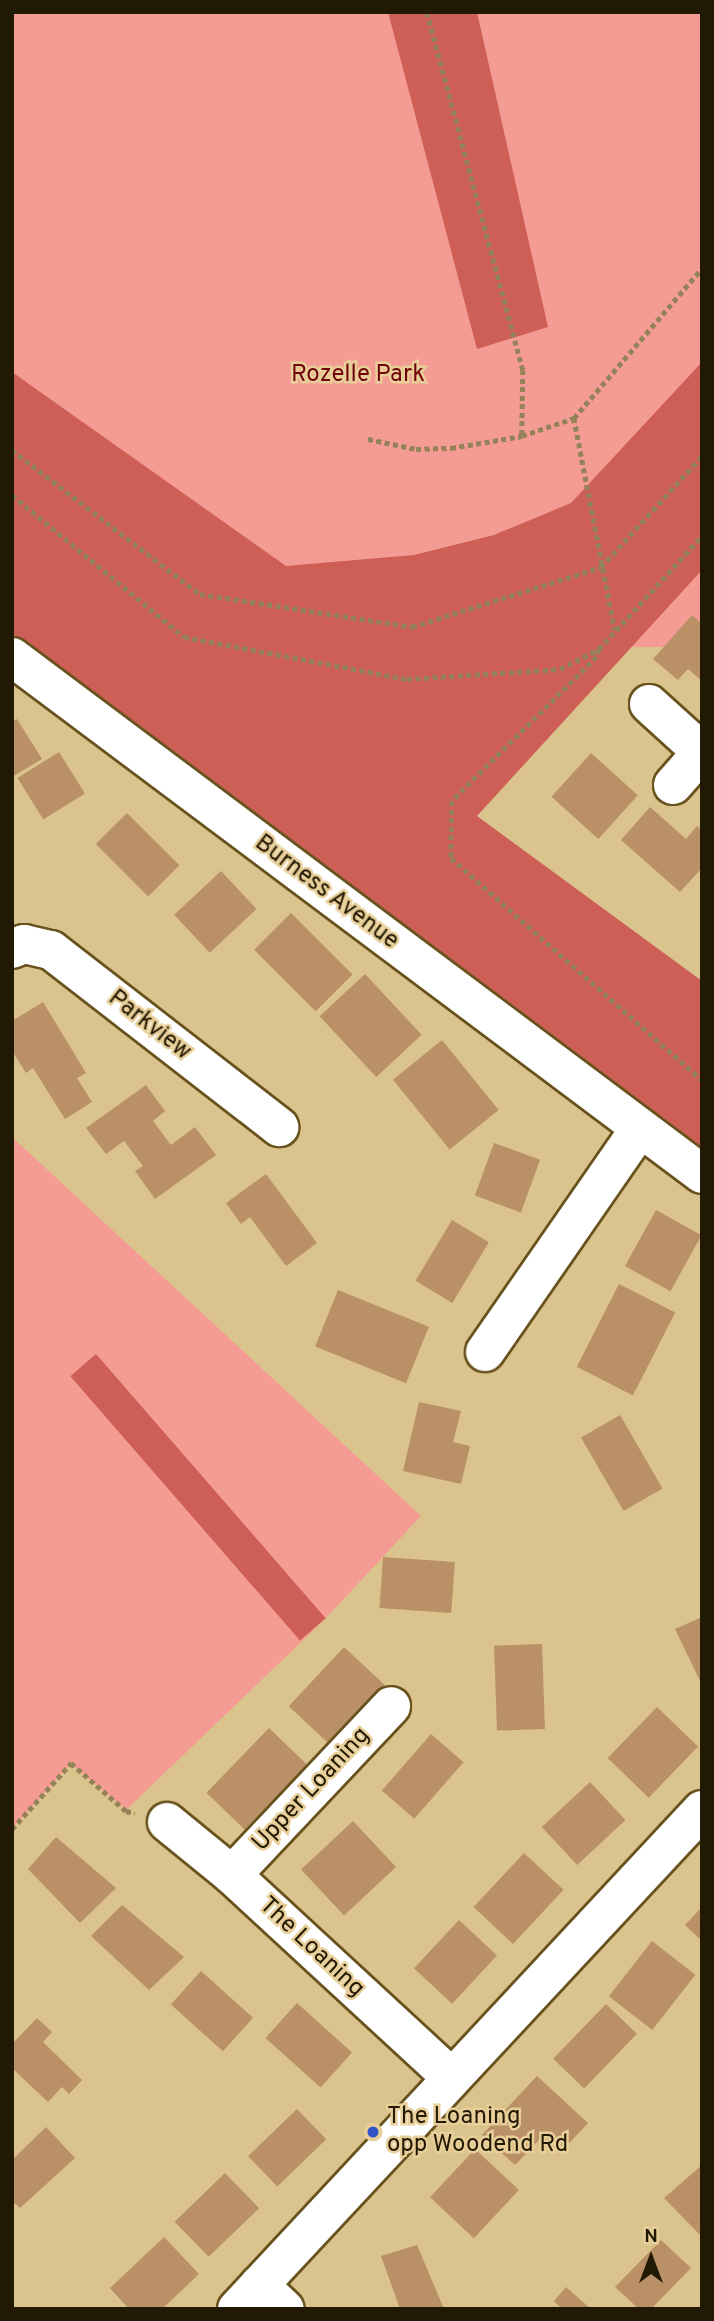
<!DOCTYPE html>
<html>
<head>
<meta charset="utf-8">
<style>
  body { margin:0 }
  #map { position:relative; width:714px; height:2321px; overflow:hidden; background:#dbc38d; font-family:Overpass,sans-serif }
  div>[style] { position:absolute }
  [style*='--x'] { left:calc(var(--x)*1px); top:calc(var(--y)*1px); width:calc(var(--w)*1px); rotate:calc(var(--a)*1deg) }
  .green>* { inset:0; background:#f49c93; transform-origin:0 0 }
  .forest>* { inset:0; background:#cd5f57; transform-origin:0 0 }
  .building>* { inset:0; background:#ba9067; transform-origin:0 0 }
  .path>* { height:4.5px; margin-top:-2.25px; transform-origin:0; background:repeating-linear-gradient(90deg,#948258 0 5px,transparent 0 8.5px) }
  .roads { filter:drop-shadow(2px 0 #68521d) drop-shadow(-2px 0 #68521d) drop-shadow(0 2px #68521d) drop-shadow(0 -2px #68521d) }
  .minor>* { height:38px; margin:-19px; padding:0 19px; transform-origin:19px; border-radius:19px; background:#fff }
  .dots>* { width:19px; height:19px; translate:-50% -50%; box-sizing:border-box; border:4px solid #e8cf99; border-radius:50% }
  span { translate:-50% -50%; white-space:nowrap; text-align:center; line-height:1.15; -webkit-text-stroke:5px #e8cf99; paint-order:stroke }
  .park-label { font-size:24px; color:#70040c }
  .street-label { font-size:24px; color:#221904 }
  .poi-label { font-size:24px; color:#221904 }
  .left { translate:0 -50%; text-align:left }
  .frame { position:absolute; inset:0; border:14px solid #221904; pointer-events:none }
  .north { position:absolute; left:616px; top:2223px; width:70px; height:70px; -webkit-text-stroke:5px #e8cf99; paint-order:stroke; rotate:0deg; font-size:19px; font-weight:700; line-height:28px; text-align:center; color:#221904 }
  .north::after { content:''; display:block; margin:auto; width:24px; height:32px; background:#221904; clip-path:polygon(50% 0,100% 100%,50% 72%,0 100%) }
</style>
</head>
<body>
<div id="map">
  <div class="green">
    <i style="left:12px;top:12px;width:690px;height:635px"></i>
    <i style="clip-path:polygon(12px 1137px,421px 1516px,324px 1620px,126px 1810px,71px 1764px,12px 1829px)"></i>
  </div>
  <div class="forest">
    <i style="clip-path:polygon(388px 12px,477px 12px,548px 327px,477px 349px)"></i>
    <i style="clip-path:polygon(702px 362px,702px 570px,477px 816px,702px 981px,702px 1167px,12px 647px,12px 372px,286px 566px,414px 555px,494px 535px,571px 503px)"></i>
    <i style="left:96px;top:1354px;width:350px;height:34px;rotate:49deg"></i>
  </div>
  <div class="building">
    <i style="clip-path:polygon(692px 615px,702px 624px,702px 681px,688px 669px,678px 680px,653px 659px)"></i>
    <i style="clip-path:polygon(17px 719px,42px 759px,12px 777px,12px 722px)"></i>
    <i style="left:59px;top:752px;width:49px;height:49px;rotate:58deg"></i>
    <i style="left:591px;top:753px;width:63px;height:59px;rotate:42deg"></i>
    <i style="clip-path:polygon(650px 807px,686px 839px,697px 826px,702px 830px,702px 868px,680px 892px,621px 840px)"></i>
    <i style="left:127px;top:813px;width:74px;height:44px;rotate:45deg"></i>
    <i style="left:221px;top:871px;width:52px;height:64px;rotate:47deg"></i>
    <i style="left:291px;top:913px;width:87px;height:52px;rotate:45deg"></i>
    <i style="left:365px;top:974px;width:83px;height:62px;rotate:47deg"></i>
    <i style="clip-path:polygon(43px 1002px,86px 1073px,77px 1078px,92px 1102px,65px 1119px,33px 1068px,26px 1073px,12px 1051px,12px 1021px)"></i>
    <i style="left:442px;top:1040px;width:90px;height:63px;rotate:51deg"></i>
    <i style="clip-path:polygon(146px 1085px,165px 1111px,153px 1121px,171px 1145px,195px 1127px,216px 1155px,155px 1199px,135px 1171px,143px 1166px,124px 1141px,106px 1154px,86px 1128px)"></i>
    <i style="left:494px;top:1143px;width:49px;height:56px;rotate:20deg"></i>
    <i style="clip-path:polygon(266px 1174px,317px 1243px,286px 1266px,250px 1217px,241px 1224px,226px 1203px)"></i>
    <i style="left:656px;top:1210px;width:52px;height:64px;rotate:29deg"></i>
    <i style="left:452px;top:1220px;width:43px;height:71px;rotate:31deg"></i>
    <i style="left:619px;top:1284px;width:63px;height:93px;rotate:27deg"></i>
    <i style="left:338px;top:1290px;width:98px;height:61px;rotate:22deg"></i>
    <i style="clip-path:polygon(419px 1402px,461px 1411px,453px 1442px,470px 1446px,461px 1484px,403px 1471px)"></i>
    <i style="left:620px;top:1415px;width:85px;height:45px;rotate:60deg"></i>
    <i style="left:383px;top:1557px;width:72px;height:51px;rotate:4deg"></i>
    <i style="clip-path:polygon(702px 1617px,702px 1685px,675px 1629px)"></i>
    <i style="left:542px;top:1644px;width:85px;height:48px;rotate:88deg"></i>
    <i style="left:344px;top:1647px;width:56px;height:81px;rotate:43deg"></i>
    <i style="left:657px;top:1707px;width:57px;height:71px;rotate:44deg"></i>
    <i style="left:269px;top:1728px;width:53px;height:90px;rotate:44deg"></i>
    <i style="left:431px;top:1734px;width:43px;height:75px;rotate:41deg"></i>
    <i style="left:590px;top:1782px;width:52px;height:66px;rotate:47deg"></i>
    <i style="left:353px;top:1821px;width:63px;height:71px;rotate:47deg"></i>
    <i style="clip-path:polygon(56px 1837px,116px 1888px,80px 1923px,28px 1869px)"></i>
    <i style="left:524px;top:1853px;width:54px;height:74px;rotate:43deg"></i>
    <i style="clip-path:polygon(122px 1905px,184px 1957px,149px 1990px,91px 1936px)"></i>
    <i style="clip-path:polygon(702px 1907px,702px 1941px,685px 1925px)"></i>
    <i style="left:459px;top:1920px;width:52px;height:66px;rotate:43deg"></i>
    <i style="left:652px;top:1941px;width:55px;height:70px;rotate:38deg"></i>
    <i style="left:201px;top:1971px;width:70px;height:45px;rotate:42deg"></i>
    <i style="left:297px;top:2003px;width:74px;height:47px;rotate:42deg"></i>
    <i style="left:606px;top:2004px;width:43px;height:76px;rotate:44deg"></i>
    <i style="clip-path:polygon(37px 2018px,52px 2032px,43px 2042px,82px 2080px,69px 2094px,62px 2087px,48px 2102px,12px 2068px,12px 2044px)"></i>
    <i style="clip-path:polygon(537px 2076px,588px 2123px,559px 2154px,541px 2138px,515px 2165px,482px 2135px)"></i>
    <i style="left:297px;top:2109px;width:42px;height:68px;rotate:46deg"></i>
    <i style="clip-path:polygon(46px 2127px,75px 2158px,20px 2208px,12px 2201px,12px 2160px)"></i>
    <i style="left:475px;top:2149px;width:60px;height:66px;rotate:43deg"></i>
    <i style="clip-path:polygon(702px 2165px,702px 2237px,664px 2198px)"></i>
    <i style="left:225px;top:2173px;width:49px;height:70px;rotate:46deg"></i>
    <i style="clip-path:polygon(164px 2237px,199px 2274px,162px 2309px,129px 2309px,110px 2288px)"></i>
    <i style="clip-path:polygon(661px 2240px,691px 2268px,651px 2309px,639px 2309px,615px 2287px)"></i>
    <i style="clip-path:polygon(417px 2245px,444px 2309px,400px 2309px,381px 2256px)"></i>
    <i style="clip-path:polygon(566px 2287px,591px 2309px,562px 2309px,554px 2301px)"></i>
  </div>
  <div class="path">
    <i style="--x:427;--y:12;--w:371;--a:75"></i>
    <i style="--x:523;--y:370;--w:66;--a:90.9"></i>
    <i style="--x:574;--y:418;--w:216;--a:79.1"></i>
    <i style="--x:368;--y:439;--w:49;--a:11.8"></i>
    <i style="--x:416;--y:449;--w:35;--a:-2"></i>
    <i style="--x:451;--y:448;--w:72;--a:-9.6"></i>
    <i style="--x:522;--y:436;--w:55;--a:-19.1"></i>
    <i style="--x:574;--y:418;--w:197;--a:-49.5"></i>
    <i style="--x:12;--y:450;--w:237;--a:37.5"></i>
    <i style="--x:200;--y:594;--w:215;--a:8.8"></i>
    <i style="--x:412;--y:627;--w:198;--a:-17.6"></i>
    <i style="--x:601;--y:567;--w:150;--a:-47.7"></i>
    <i style="--x:12;--y:495;--w:223;--a:39.5"></i>
    <i style="--x:184;--y:637;--w:227;--a:10.7"></i>
    <i style="--x:407;--y:679;--w:153;--a:-3.7"></i>
    <i style="--x:560;--y:669;--w:44;--a:-27.1"></i>
    <i style="--x:599;--y:649;--w:153;--a:-47.7"></i>
    <i style="--x:599;--y:649;--w:8;--a:104"></i>
    <i style="--x:597;--y:657;--w:204;--a:135.2"></i>
    <i style="--x:452;--y:801;--w:57;--a:91"></i>
    <i style="--x:451;--y:858;--w:335;--a:41.5"></i>
    <i style="--x:12;--y:1829;--w:89;--a:-48.2"></i>
    <i style="--x:71;--y:1763;--w:73;--a:41.1"></i>
    <i style="--x:126;--y:1811;--w:9;--a:13"></i>
  </div>
  <div class="roads">
    <div class="minor">
      <i style="--x:12;--y:657;--w:862;--a:36.84"></i>
      <i style="--x:649;--y:704;--w:72;--a:42.2"></i>
      <i style="--x:673;--y:785;--w:44;--a:-48.7"></i>
      <i style="--x:12;--y:949;--w:13;--a:-23"></i>
      <i style="--x:24;--y:944;--w:28;--a:13"></i>
      <i style="--x:51;--y:950;--w:289;--a:37.8"></i>
      <i style="--x:485;--y:1352;--w:272;--a:-55.3"></i>
      <i style="--x:167;--y:1822;--w:84;--a:39.2"></i>
      <i style="--x:232;--y:1875;--w:299;--a:42.7"></i>
      <i style="--x:232;--y:1875;--w:232;--a:-46.7"></i>
      <i style="--x:259;--y:2285;--w:35;--a:43"></i>
      <i style="--x:237;--y:2309;--w:682;--a:-47.02"></i>
    </div>
  </div>
  <div class="dots">
    <i style="left:373px;top:2132px;background:#3054c4"></i>
  </div>
  <div class="park-label">
    <span style="left:358px;top:376px">Rozelle Park</span>
  </div>
  <div class="street-label">
    <span style="left:326px;top:893px;rotate:37deg">Burness Avenue</span>
    <span style="left:149px;top:1026px;rotate:38deg">Parkview</span>
    <span style="left:312px;top:1790px;rotate:-47deg">Upper Loaning</span>
    <span style="left:311px;top:1948px;rotate:43deg">The Loaning</span>
  </div>
  <div class="poi-label">
    <span class="left" style="left:387px;top:2132px">The Loaning<br>opp Woodend Rd</span>
  </div>
  <div class="frame"></div>
  <div class="north">N</div>
</div>
</body>
</html>
